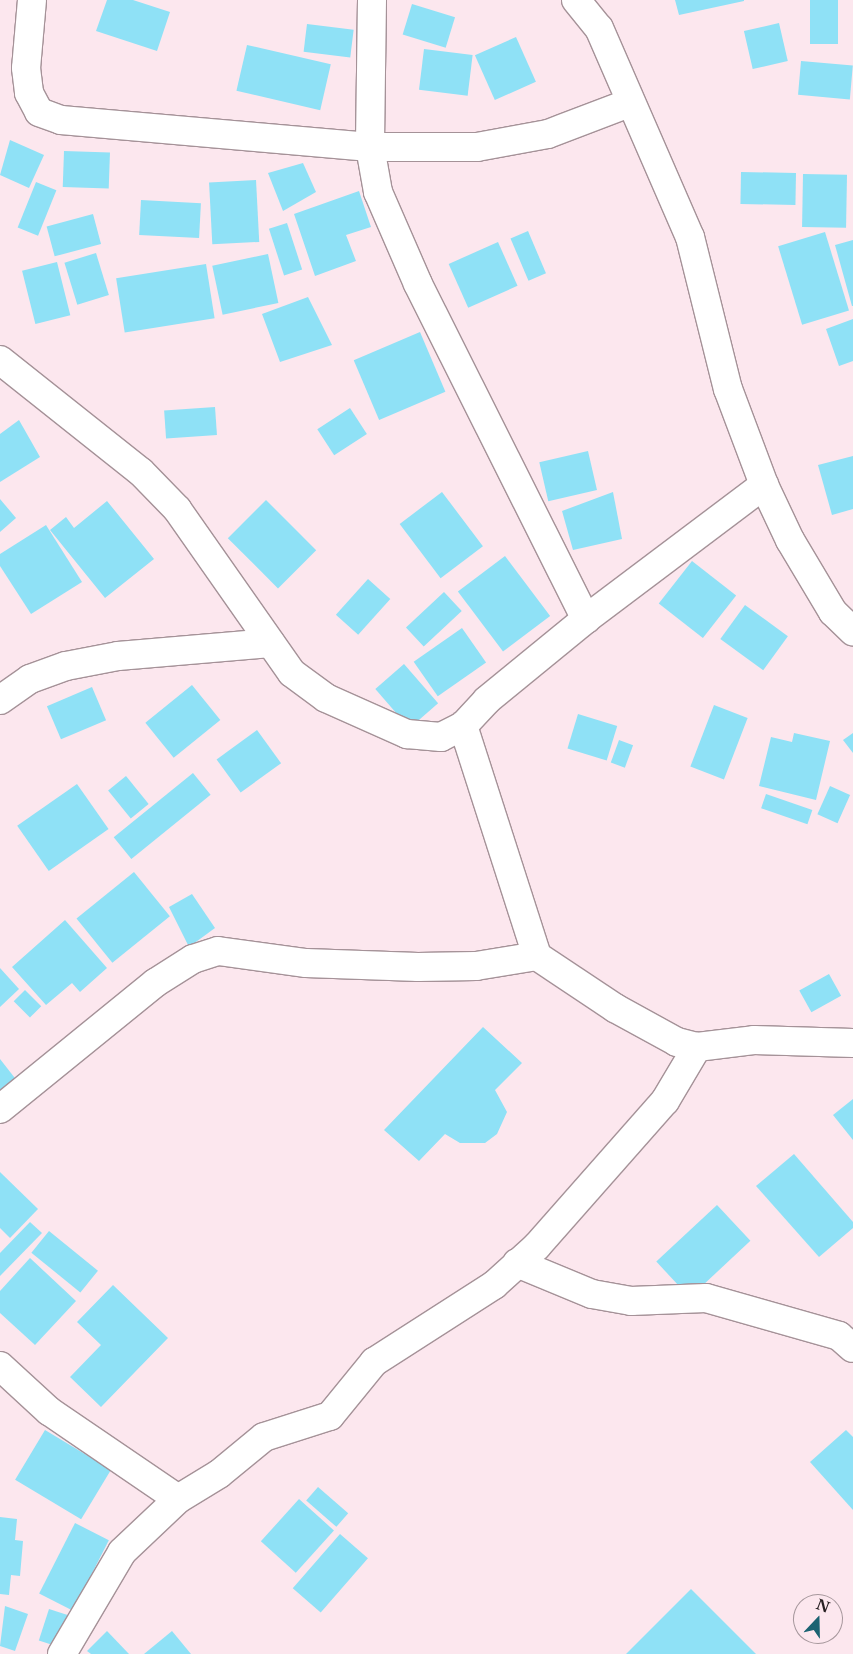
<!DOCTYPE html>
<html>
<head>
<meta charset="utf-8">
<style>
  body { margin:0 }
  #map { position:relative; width:853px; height:1654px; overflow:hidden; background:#fce7ee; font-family:"Libre Baskerville",serif }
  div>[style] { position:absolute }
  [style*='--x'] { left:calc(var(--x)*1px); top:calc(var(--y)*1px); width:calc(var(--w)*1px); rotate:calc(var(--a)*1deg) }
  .building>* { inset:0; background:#8fe1f6; transform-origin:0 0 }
  .roads { filter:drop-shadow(1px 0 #a59298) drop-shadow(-1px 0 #a59298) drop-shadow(0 1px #a59298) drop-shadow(0 -1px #a59298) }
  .minor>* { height:28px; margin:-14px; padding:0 14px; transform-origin:14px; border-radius:14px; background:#fff }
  span { translate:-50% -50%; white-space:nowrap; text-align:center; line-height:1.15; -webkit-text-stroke:5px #fce7ee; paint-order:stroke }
  .north { position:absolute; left:793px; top:1594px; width:50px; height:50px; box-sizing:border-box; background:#fce7ee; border:1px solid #a6979c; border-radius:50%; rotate:21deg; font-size:14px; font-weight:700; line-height:20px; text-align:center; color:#251e20 }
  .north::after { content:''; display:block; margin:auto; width:18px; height:22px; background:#1b6372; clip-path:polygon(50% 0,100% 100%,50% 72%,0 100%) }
</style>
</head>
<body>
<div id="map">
  <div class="building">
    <i style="clip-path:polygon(107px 0,133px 0,170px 12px,157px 51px,96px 31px)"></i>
    <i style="clip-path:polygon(675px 0,744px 0,744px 1px,679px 15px)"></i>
    <i style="left:810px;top:0;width:28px;height:44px"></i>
    <i style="left:412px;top:4px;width:45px;height:32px;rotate:17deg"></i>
    <i style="left:779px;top:23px;width:39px;height:36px;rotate:77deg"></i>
    <i style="left:307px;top:24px;width:47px;height:28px;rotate:7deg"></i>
    <i style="left:516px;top:37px;width:49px;height:45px;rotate:66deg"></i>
    <i style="left:247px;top:45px;width:86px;height:47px;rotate:13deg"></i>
    <i style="left:424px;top:49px;width:49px;height:41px;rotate:7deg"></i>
    <i style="left:801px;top:61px;width:52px;height:34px;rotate:5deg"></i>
    <i style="clip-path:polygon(10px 140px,44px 155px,29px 188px,0 175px)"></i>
    <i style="left:64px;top:151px;width:46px;height:36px;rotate:2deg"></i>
    <i style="clip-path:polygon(303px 163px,316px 192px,283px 211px,268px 173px)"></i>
    <i style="left:741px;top:172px;width:55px;height:32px;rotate:1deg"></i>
    <i style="left:803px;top:174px;width:44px;height:53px;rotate:1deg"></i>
    <i style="left:256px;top:180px;width:62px;height:47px;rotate:87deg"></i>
    <i style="left:36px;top:182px;width:22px;height:49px;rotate:22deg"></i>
    <i style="clip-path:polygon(359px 191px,371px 227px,346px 235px,356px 261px,315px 276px,294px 214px)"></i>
    <i style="left:141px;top:200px;width:60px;height:35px;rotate:3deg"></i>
    <i style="left:93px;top:214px;width:31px;height:48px;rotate:75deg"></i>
    <i style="left:287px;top:223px;width:49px;height:19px;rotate:72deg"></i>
    <i style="left:528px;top:231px;width:46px;height:19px;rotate:67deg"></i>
    <i style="left:825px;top:232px;width:82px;height:49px;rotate:73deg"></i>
    <i style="clip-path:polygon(853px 240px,853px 306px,852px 306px,835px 245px)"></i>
    <i style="left:498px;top:242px;width:48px;height:54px;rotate:66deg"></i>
    <i style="left:96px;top:253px;width:44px;height:33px;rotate:73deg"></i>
    <i style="left:268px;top:254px;width:50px;height:57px;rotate:78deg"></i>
    <i style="left:57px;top:262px;width:55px;height:36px;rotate:76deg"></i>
    <i style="left:206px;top:264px;width:55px;height:91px;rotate:81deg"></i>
    <i style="clip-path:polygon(308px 297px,332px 345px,280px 362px,262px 314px)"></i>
    <i style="clip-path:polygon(853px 319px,853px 361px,839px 366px,826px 329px)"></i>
    <i style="left:420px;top:332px;width:65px;height:72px;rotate:67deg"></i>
    <i style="left:215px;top:407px;width:28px;height:51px;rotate:86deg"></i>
    <i style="left:350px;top:408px;width:31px;height:39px;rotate:57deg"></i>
    <i style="clip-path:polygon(19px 420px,40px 457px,0 482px,0 434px)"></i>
    <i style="left:588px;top:451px;width:40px;height:50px;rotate:77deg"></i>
    <i style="clip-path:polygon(853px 456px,853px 509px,832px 515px,818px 465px)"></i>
    <i style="left:442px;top:492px;width:68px;height:53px;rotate:53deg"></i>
    <i style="clip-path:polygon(613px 492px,622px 539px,573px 550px,562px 511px)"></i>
    <i style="clip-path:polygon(0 499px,16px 518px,0 532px)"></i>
    <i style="left:266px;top:500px;width:71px;height:54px;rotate:45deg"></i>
    <i style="clip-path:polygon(107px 501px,154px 559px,105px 598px,50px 530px,66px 517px,74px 528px)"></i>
    <i style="clip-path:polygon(46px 525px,82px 582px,31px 614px,0 566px,0 554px)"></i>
    <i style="left:505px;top:556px;width:75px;height:59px;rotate:53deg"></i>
    <i style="left:692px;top:561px;width:56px;height:54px;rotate:38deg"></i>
    <i style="left:368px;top:579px;width:30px;height:48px;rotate:42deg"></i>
    <i style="left:444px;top:592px;width:26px;height:52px;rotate:47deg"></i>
    <i style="left:745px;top:605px;width:53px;height:42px;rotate:36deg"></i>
    <i style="left:462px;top:628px;width:42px;height:59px;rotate:55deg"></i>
    <i style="left:404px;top:664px;width:52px;height:38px;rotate:49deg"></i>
    <i style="left:192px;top:685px;width:45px;height:60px;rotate:51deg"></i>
    <i style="left:92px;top:687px;width:36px;height:49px;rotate:67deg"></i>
    <i style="left:714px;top:705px;width:36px;height:66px;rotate:21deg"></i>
    <i style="left:578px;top:714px;width:41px;height:36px;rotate:17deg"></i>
    <i style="left:257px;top:730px;width:41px;height:50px;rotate:54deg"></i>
    <i style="clip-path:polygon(794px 733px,830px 741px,816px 800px,759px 786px,771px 737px,792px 742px)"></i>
    <i style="clip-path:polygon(853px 733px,853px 753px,843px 740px)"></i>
    <i style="left:619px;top:740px;width:15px;height:24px;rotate:20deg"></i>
    <i style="left:193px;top:773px;width:28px;height:102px;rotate:51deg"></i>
    <i style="left:126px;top:776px;width:36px;height:23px;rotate:51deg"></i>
    <i style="left:77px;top:784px;width:55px;height:73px;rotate:55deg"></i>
    <i style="left:830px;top:786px;width:22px;height:31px;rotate:24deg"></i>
    <i style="left:766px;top:794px;width:49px;height:15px;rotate:19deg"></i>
    <i style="left:134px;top:872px;width:57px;height:74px;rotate:51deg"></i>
    <i style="clip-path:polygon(192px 894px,215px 928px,189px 947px,169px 907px)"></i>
    <i style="clip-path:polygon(65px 920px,107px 968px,80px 992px,72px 983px,46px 1005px,12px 967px)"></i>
    <i style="clip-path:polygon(0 968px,19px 989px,0 1007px)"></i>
    <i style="left:829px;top:974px;width:25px;height:34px;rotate:61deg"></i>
    <i style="left:25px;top:990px;width:23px;height:16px;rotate:45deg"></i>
    <i style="clip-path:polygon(483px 1027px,522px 1063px,495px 1090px,507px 1112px,497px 1134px,485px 1143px,460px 1143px,445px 1134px,419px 1161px,384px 1130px)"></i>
    <i style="clip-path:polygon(0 1059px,18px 1082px,0 1096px)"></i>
    <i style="clip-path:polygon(853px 1099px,853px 1140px,833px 1115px)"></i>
    <i style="clip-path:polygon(794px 1154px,853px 1222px,853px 1228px,819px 1257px,756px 1186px)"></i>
    <i style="clip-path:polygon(0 1172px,38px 1209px,10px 1238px,0 1228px)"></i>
    <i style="left:717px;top:1205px;width:49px;height:83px;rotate:47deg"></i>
    <i style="clip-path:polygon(30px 1222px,42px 1233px,0 1276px,0 1253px)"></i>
    <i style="left:49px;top:1231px;width:63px;height:28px;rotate:39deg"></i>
    <i style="clip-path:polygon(30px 1258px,76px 1301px,35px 1345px,0 1313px,0 1291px)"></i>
    <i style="clip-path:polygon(113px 1285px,168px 1338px,101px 1407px,70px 1377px,101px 1345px,77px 1322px)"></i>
    <i style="left:45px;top:1430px;width:77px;height:58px;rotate:31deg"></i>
    <i style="clip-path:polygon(846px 1430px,853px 1437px,853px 1510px,810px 1462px)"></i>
    <i style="left:318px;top:1487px;width:40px;height:18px;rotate:41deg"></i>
    <i style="left:299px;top:1499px;width:47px;height:57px;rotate:42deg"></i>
    <i style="clip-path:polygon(0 1517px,17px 1519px,15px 1540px,23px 1541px,20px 1576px,11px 1575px,9px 1595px,0 1594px)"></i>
    <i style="left:75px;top:1523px;width:38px;height:79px;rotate:27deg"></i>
    <i style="left:340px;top:1534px;width:37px;height:72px;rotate:41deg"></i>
    <i style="clip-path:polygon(691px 1589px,756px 1654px,626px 1654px)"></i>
    <i style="clip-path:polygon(5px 1606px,28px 1614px,15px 1651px,0 1646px)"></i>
    <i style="left:49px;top:1609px;width:22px;height:33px;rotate:18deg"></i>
    <i style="clip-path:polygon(107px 1631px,129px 1654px,91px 1654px,87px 1651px)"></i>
    <i style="clip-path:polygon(172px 1631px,191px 1654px,144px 1654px)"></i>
  </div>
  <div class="roads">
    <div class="minor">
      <i style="--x:32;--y:0;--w:68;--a:95"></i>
      <i style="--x:26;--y:68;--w:25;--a:83"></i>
      <i style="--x:29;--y:93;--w:21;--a:62"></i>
      <i style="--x:39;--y:112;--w:23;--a:20"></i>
      <i style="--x:61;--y:120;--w:310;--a:5"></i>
      <i style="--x:370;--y:147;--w:107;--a:0"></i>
      <i style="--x:477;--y:147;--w:72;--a:-10.4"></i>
      <i style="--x:548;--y:134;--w:87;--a:-20.9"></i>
      <i style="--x:372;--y:0;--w:147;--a:90.8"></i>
      <i style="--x:370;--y:147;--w:46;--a:79.9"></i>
      <i style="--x:378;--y:192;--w:100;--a:66.5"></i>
      <i style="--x:418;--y:284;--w:375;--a:63.4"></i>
      <i style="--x:576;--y:0;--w:36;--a:51"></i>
      <i style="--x:599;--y:28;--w:228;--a:66.5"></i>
      <i style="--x:690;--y:237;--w:157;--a:76"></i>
      <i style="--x:728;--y:389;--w:103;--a:69.4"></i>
      <i style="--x:764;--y:485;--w:61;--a:64.7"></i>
      <i style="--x:790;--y:540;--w:84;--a:59.2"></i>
      <i style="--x:833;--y:612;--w:28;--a:44"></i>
      <i style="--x:0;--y:360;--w:180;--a:38.5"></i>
      <i style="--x:141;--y:472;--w:52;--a:45.8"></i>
      <i style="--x:177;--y:509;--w:200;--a:55"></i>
      <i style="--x:292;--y:673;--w:42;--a:36.3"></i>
      <i style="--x:326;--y:698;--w:89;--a:24"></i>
      <i style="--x:407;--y:734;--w:34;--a:5"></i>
      <i style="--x:441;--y:737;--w:25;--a:-27"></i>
      <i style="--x:463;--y:726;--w:35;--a:-47"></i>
      <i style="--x:487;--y:700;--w:128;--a:-39.3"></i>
      <i style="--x:586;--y:619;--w:223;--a:-37"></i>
      <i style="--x:0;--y:700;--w:37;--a:-35"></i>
      <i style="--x:30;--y:679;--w:38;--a:-20"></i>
      <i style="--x:66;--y:666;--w:53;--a:-10.9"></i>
      <i style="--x:118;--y:656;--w:153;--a:-4.9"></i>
      <i style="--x:697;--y:1047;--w:57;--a:-7"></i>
      <i style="--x:754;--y:1040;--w:99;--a:1.7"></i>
      <i style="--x:0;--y:1109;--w:200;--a:-39.1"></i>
      <i style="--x:155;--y:983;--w:45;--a:-32.3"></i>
      <i style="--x:193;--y:959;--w:26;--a:-18"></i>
      <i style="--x:218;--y:951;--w:89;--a:7.8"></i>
      <i style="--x:306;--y:963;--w:112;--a:2"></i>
      <i style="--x:418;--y:967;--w:58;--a:-1"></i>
      <i style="--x:476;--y:966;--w:62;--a:-9.3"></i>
      <i style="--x:517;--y:1263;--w:81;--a:22.5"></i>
      <i style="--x:592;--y:1294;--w:40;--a:10"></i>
      <i style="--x:631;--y:1301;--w:75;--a:-2.3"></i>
      <i style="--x:706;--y:1298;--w:138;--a:15.9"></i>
      <i style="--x:839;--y:1336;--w:18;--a:41"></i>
      <i style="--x:0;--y:1366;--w:67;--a:42.6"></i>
      <i style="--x:49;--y:1411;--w:156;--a:34.3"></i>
      <i style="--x:62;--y:1654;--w:118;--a:-59.5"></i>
      <i style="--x:122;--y:1552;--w:77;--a:-43.4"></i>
      <i style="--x:178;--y:1499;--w:48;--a:-31.4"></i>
      <i style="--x:219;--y:1474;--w:58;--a:-39.4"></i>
      <i style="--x:264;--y:1437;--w:69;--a:-17.7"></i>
      <i style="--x:330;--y:1416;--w:70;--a:-50.8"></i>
      <i style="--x:374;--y:1362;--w:143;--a:-32.7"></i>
      <i style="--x:494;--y:1285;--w:58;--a:-42.2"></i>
      <i style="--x:537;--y:1246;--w:193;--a:-48.6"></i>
      <i style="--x:665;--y:1101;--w:63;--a:-59.3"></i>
      <i style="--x:697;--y:1047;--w:21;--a:-166"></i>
      <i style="--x:677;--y:1042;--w:71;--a:-151.3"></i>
      <i style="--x:615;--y:1008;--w:94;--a:-146.3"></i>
      <i style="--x:537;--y:956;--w:242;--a:-107.8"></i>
    </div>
  </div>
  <div class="north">N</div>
</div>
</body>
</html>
